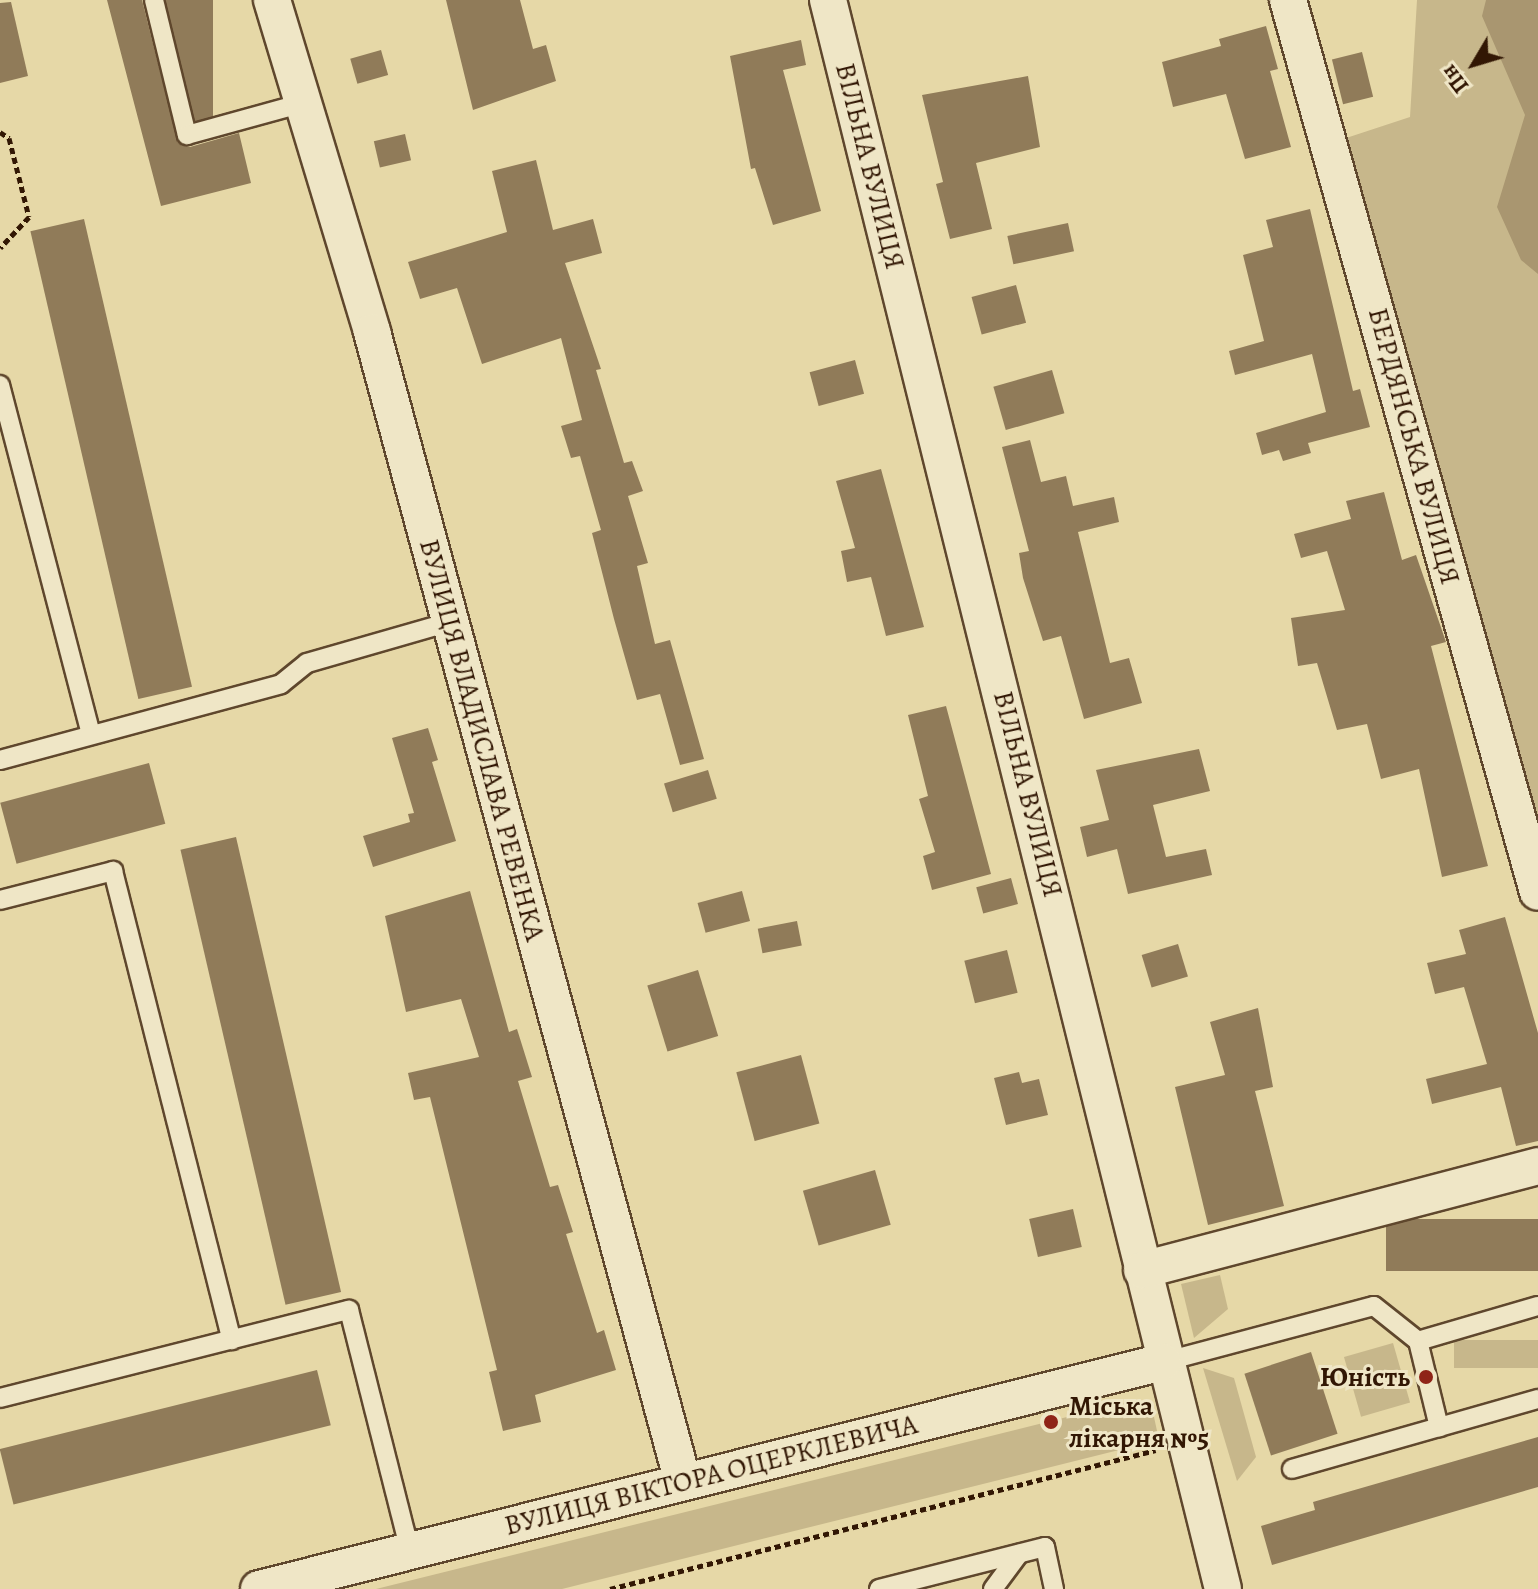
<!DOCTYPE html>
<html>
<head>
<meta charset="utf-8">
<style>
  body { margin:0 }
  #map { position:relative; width:1538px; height:1589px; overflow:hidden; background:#e6d8a7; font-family:Alegreya,serif }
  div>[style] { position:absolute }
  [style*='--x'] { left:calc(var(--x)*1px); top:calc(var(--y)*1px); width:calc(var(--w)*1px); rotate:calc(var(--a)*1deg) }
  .green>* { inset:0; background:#c7b78b; transform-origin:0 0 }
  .water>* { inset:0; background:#a99670 }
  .building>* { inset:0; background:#907b59; transform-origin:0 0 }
  .path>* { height:5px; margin-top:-2.5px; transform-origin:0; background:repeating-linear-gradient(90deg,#321704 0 6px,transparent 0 10px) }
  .roads { filter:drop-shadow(2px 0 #5f472d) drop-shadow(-2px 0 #5f472d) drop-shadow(0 2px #5f472d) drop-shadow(0 -2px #5f472d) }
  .service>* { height:18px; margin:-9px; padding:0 9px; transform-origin:9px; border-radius:9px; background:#efe6c6 }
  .minor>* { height:36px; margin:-18px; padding:0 18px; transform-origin:18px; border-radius:18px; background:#efe6c6 }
  .dots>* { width:22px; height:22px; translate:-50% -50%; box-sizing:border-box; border:4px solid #efe6c6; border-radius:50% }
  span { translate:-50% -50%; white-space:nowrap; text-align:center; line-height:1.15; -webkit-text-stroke:6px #efe6c6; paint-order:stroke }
  .street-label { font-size:28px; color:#321704 }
  .poi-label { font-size:28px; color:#321704; font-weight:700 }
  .right { translate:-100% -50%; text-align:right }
  .left { translate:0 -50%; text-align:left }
  .north { position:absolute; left:1434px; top:24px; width:80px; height:80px; -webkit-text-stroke:6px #efe6c6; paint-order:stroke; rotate:232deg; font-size:22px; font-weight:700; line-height:32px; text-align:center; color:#321704 }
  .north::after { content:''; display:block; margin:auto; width:28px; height:36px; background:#321704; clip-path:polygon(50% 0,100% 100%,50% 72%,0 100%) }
</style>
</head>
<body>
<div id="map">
  <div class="green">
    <i style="clip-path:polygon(1417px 0,1538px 0,1538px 892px,1331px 143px,1410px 117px)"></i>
    <i style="clip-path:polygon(1220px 1275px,1228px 1309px,1194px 1338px,1181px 1284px)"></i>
    <i style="left:1538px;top:1340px;width:28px;height:84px;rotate:90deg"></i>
    <i style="left:1393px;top:1343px;width:62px;height:51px;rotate:74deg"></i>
    <i style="clip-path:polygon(1203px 1368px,1234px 1378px,1256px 1457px,1237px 1481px)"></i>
    <i style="clip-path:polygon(1131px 1401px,1154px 1417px,1159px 1440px,562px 1589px,376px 1589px)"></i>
  </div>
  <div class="water">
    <i style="clip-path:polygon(1486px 0,1538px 0,1538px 274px,1521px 260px,1497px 207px,1525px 115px,1482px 16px)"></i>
  </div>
  <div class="building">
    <i style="clip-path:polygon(107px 0,142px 0,178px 143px,190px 147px,239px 133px,251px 183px,161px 206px)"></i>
    <i style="left:166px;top:0;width:47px;height:124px"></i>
    <i style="clip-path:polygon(446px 0,520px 0,533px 49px,546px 45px,556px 81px,473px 110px)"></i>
    <i style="clip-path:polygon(11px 2px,28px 76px,0 83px,0 3px)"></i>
    <i style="clip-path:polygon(1266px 26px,1278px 69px,1270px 71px,1291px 147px,1245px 159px,1226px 94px,1173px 107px,1162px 62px,1221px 46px,1219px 39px)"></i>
    <i style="clip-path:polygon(801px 40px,806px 65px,783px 70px,821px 211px,773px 225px,755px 168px,751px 169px,730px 56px)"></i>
    <i style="left:381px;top:50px;width:26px;height:32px;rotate:74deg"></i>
    <i style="left:1362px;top:52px;width:46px;height:31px;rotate:76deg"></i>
    <i style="clip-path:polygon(1028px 76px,1040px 147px,976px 163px,992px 229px,950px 239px,936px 184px,943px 182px,922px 95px)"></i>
    <i style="left:405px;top:134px;width:27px;height:32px;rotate:77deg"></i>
    <i style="clip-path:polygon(536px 160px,553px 230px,593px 219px,602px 253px,565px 263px,601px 369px,596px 370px,624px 463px,632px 461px,643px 491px,628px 496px,648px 563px,637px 566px,655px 644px,670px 640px,704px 759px,680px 765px,660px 694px,637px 700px,614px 619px,592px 533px,601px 530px,580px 456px,571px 458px,561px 426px,582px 420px,561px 338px,482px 364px,457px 288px,420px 299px,408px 262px,507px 232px,492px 171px)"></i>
    <i style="clip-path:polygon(1310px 209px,1353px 391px,1360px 389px,1370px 427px,1308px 443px,1311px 453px,1283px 461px,1279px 450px,1262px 455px,1256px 433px,1326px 412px,1312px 354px,1235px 375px,1229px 351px,1264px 341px,1243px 255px,1273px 247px,1266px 220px)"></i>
    <i style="left:84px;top:219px;width:480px;height:55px;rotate:77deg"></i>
    <i style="left:1068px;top:223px;width:29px;height:62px;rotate:78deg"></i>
    <i style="left:1016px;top:285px;width:39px;height:46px;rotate:75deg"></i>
    <i style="left:855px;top:360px;width:35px;height:47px;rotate:75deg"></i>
    <i style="left:1052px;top:370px;width:45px;height:61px;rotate:74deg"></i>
    <i style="clip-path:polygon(1030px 440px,1041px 482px,1066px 476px,1073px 506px,1114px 497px,1119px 522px,1078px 532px,1110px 663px,1129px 658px,1142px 703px,1084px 719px,1061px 636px,1043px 641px,1023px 578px,1019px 553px,1029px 551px,1002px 447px)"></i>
    <i style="clip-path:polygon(881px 469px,924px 627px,886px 636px,871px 577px,847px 582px,841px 551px,855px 548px,836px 481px)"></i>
    <i style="clip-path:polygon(1384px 492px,1402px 560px,1416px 555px,1446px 642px,1431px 646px,1488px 866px,1442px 877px,1419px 769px,1381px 779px,1367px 724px,1337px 730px,1317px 663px,1298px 666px,1291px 618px,1345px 610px,1327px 551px,1301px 558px,1294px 534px,1351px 519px,1346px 501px)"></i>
    <i style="clip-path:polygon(946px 706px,991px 874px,932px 890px,923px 856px,935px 852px,919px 799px,928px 796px,908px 715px)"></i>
    <i style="clip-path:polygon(428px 728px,438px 760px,432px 762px,456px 841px,373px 867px,363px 836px,410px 822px,408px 814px,414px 813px,392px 738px)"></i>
    <i style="clip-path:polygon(1199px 749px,1210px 791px,1153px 805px,1166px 857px,1206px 849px,1212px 875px,1128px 894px,1117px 849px,1087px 857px,1080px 827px,1109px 820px,1096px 770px)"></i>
    <i style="left:149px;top:763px;width:63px;height:154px;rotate:75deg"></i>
    <i style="left:708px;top:770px;width:30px;height:46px;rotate:73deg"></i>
    <i style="left:236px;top:837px;width:467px;height:57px;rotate:77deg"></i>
    <i style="left:1011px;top:878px;width:27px;height:36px;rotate:75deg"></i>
    <i style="clip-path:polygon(470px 891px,509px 1032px,517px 1029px,532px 1077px,518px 1081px,550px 1187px,558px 1185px,573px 1232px,566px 1234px,597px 1333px,604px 1330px,616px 1370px,535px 1395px,541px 1422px,503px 1431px,489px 1372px,497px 1370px,430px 1097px,414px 1100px,408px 1073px,479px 1057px,461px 999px,406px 1012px,385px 916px)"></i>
    <i style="left:742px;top:891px;width:31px;height:46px;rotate:75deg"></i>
    <i style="clip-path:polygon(1505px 917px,1538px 1033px,1538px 1141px,1516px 1146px,1501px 1087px,1432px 1104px,1426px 1079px,1487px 1064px,1464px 987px,1435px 994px,1427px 963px,1466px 954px,1459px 930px)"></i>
    <i style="left:797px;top:921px;width:25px;height:40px;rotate:79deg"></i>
    <i style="left:1178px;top:944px;width:34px;height:38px;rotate:73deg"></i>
    <i style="left:1007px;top:950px;width:44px;height:44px;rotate:76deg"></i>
    <i style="left:698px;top:970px;width:69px;height:53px;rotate:73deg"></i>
    <i style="clip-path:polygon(1258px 1008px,1273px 1087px,1255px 1091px,1284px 1206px,1208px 1225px,1175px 1087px,1225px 1075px,1210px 1022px)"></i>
    <i style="left:801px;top:1055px;width:71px;height:67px;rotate:75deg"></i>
    <i style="clip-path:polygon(1019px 1072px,1022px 1083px,1039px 1079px,1048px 1115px,1006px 1125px,994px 1078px)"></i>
    <i style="left:875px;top:1170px;width:57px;height:75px;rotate:74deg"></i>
    <i style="left:1073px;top:1209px;width:39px;height:45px;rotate:77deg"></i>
    <i style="left:1538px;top:1219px;width:52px;height:152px;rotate:90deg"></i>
    <i style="left:1311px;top:1352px;width:86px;height:70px;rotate:72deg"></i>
    <i style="left:317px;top:1370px;width:57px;height:327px;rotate:76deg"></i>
    <i style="clip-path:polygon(1538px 1437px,1538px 1487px,1272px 1565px,1261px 1526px,1315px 1510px,1313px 1502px)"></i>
  </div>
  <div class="path">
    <i style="--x:0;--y:132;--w:11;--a:34"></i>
    <i style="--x:9;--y:138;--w:81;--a:75.8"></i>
    <i style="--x:29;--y:217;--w:42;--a:133.1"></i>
    <i style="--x:610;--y:1589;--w:563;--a:-14.28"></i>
  </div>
  <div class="roads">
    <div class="service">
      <i style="--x:154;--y:0;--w:139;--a:76.3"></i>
      <i style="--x:187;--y:135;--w:120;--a:-15.4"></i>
      <i style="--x:0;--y:385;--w:361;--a:75.4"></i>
      <i style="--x:0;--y:760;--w:291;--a:-15.1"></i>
      <i style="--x:281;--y:684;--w:33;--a:-39"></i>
      <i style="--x:307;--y:663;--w:149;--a:-16"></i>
      <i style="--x:0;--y:900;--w:117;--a:-14.4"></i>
      <i style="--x:113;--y:871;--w:484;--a:75.8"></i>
      <i style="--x:1418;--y:1341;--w:125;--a:-16.3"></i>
      <i style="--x:1163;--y:1362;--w:218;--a:-14.9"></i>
      <i style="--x:1374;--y:1306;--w:56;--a:38.5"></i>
      <i style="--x:1418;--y:1341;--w:89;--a:76.3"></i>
      <i style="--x:0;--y:1398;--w:360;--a:-14.2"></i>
      <i style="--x:349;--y:1310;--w:249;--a:75.8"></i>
      <i style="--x:1292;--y:1469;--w:256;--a:-15.9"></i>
      <i style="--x:879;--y:1589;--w:171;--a:-14.2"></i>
      <i style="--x:1045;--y:1547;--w:43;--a:77.9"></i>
      <i style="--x:993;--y:1589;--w:44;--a:-53.4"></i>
    </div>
    <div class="minor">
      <i style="--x:272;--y:0;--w:347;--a:73.2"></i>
      <i style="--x:372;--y:332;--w:1191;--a:74.87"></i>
      <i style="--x:828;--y:0;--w:1637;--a:76.04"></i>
      <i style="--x:1288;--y:0;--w:926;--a:74.34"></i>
      <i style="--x:1142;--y:1270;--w:409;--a:-14.7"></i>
      <i style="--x:259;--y:1589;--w:932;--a:-14.1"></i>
    </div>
  </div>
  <div class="dots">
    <i style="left:1426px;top:1377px;background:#8f2418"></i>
    <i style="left:1051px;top:1422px;background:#8f2418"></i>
  </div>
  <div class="street-label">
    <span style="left:870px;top:166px;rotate:76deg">ВІЛЬНА ВУЛИЦЯ</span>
    <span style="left:1414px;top:446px;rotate:75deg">БЕРДЯНСЬКА ВУЛИЦЯ</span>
    <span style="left:482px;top:740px;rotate:75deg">ВУЛИЦЯ ВЛАДИСЛАВА РЕВЕНКА</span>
    <span style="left:1028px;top:794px;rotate:76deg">ВІЛЬНА ВУЛИЦЯ</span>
    <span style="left:711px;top:1475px;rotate:-14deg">ВУЛИЦЯ ВІКТОРА ОЦЕРКЛЕВИЧА</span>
  </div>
  <div class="poi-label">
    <span class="right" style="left:1410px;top:1377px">Юність</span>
    <span class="left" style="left:1069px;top:1422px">Міська<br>лікарня №5</span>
  </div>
  <div class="north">Пн</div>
</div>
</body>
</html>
